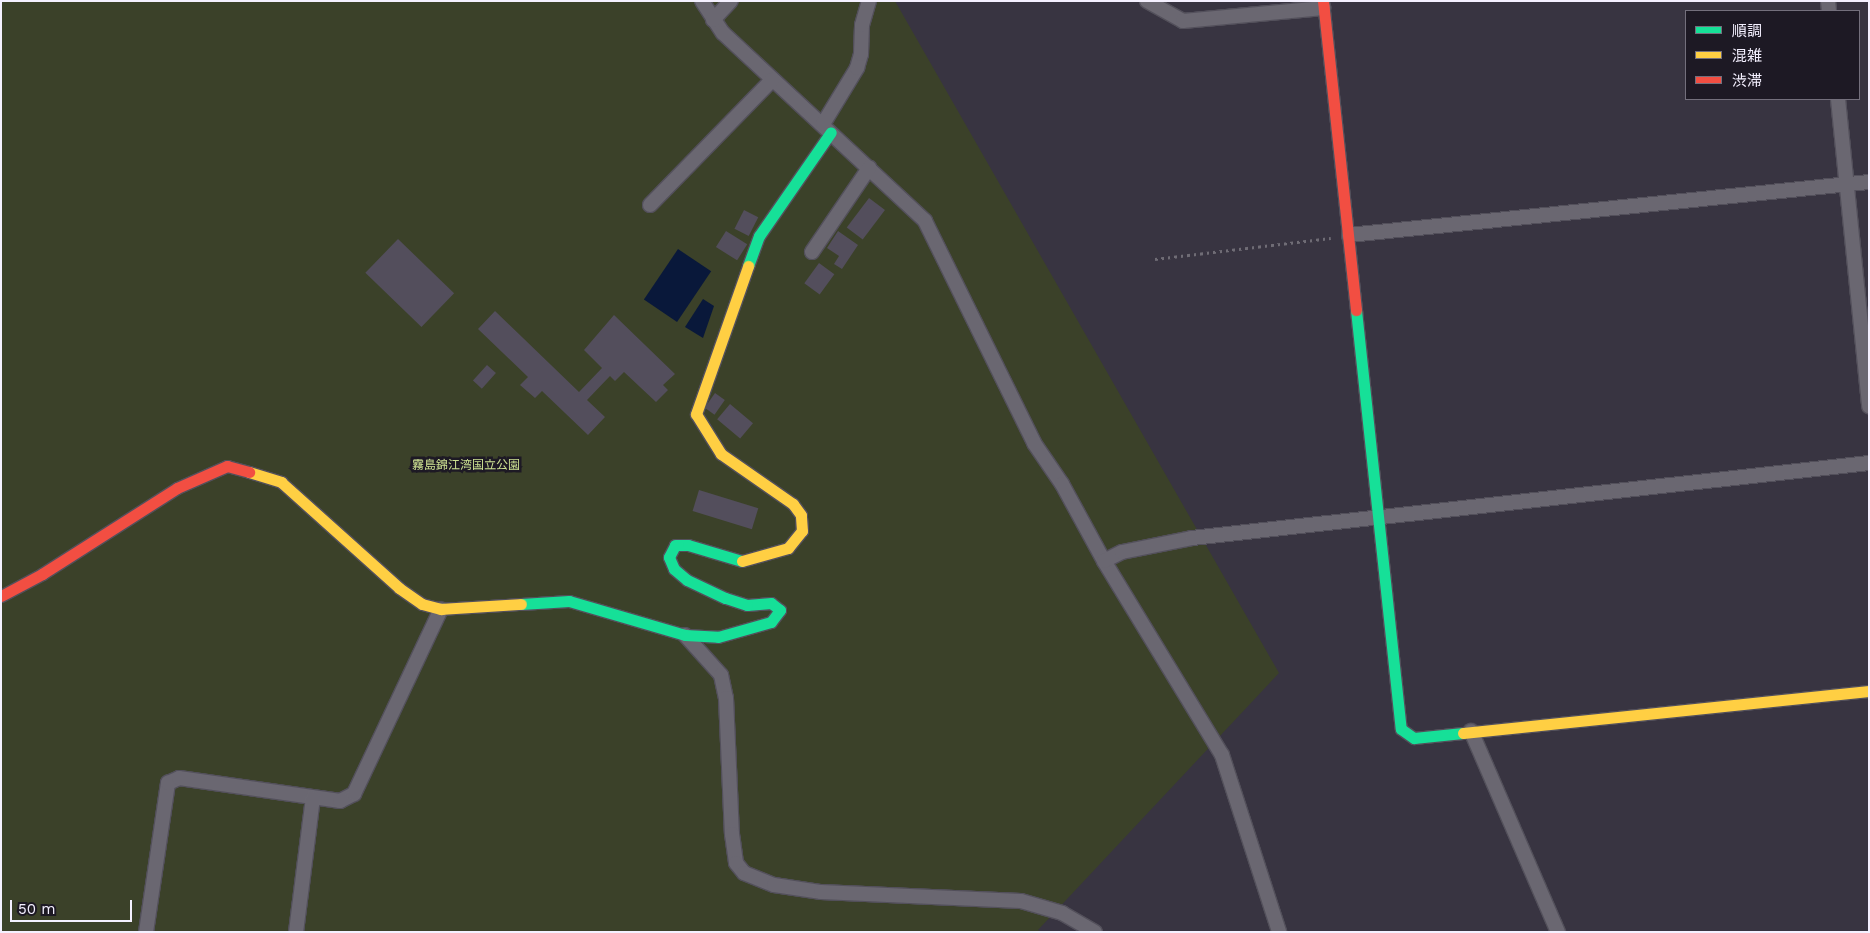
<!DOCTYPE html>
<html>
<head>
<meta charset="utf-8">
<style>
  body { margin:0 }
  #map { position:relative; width:1870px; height:933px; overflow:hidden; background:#383441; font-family:"Work Sans","Noto Sans JP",sans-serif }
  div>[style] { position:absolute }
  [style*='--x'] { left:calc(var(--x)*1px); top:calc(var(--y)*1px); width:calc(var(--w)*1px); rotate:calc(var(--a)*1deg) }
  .green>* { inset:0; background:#3b4129 }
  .water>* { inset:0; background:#09183a; transform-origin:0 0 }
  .building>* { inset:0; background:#534e5c; transform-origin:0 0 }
  .path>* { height:3px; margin-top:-1.5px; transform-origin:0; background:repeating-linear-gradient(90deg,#6f6c75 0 2.5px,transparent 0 6.5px) }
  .roads { filter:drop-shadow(1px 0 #53505b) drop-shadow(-1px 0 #53505b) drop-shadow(0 1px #53505b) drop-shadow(0 -1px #53505b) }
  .street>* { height:14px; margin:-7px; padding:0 7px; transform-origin:7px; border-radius:7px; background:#6a6771 }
  .fast>* { height:11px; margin:-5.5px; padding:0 5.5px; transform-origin:5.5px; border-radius:5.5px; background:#16e098 }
  .slow>* { height:11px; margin:-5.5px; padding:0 5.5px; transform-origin:5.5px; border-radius:5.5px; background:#ffcf43 }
  .jam>* { height:11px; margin:-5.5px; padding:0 5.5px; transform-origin:5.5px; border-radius:5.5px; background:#f24e42 }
  span { translate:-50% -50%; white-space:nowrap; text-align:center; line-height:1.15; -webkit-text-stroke:5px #1d1924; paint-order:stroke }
  .park-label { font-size:12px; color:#cde192 }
  .frame { position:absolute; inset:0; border:2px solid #f4f0ff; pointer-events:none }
  .legend { position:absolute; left:1685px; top:10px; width:175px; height:90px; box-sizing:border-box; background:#1d1924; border:1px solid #736f7c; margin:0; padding:6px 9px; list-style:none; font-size:15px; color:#f4f0ff }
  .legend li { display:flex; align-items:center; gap:10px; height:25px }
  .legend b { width:25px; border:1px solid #736f7c }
  .scale { position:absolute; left:10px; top:900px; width:122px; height:22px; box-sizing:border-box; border:2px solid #f4f0ff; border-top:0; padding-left:6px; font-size:15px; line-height:18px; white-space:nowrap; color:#f4f0ff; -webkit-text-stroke:4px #1d1924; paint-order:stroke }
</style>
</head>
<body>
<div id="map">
  <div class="green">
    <i style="clip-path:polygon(1px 1px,895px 1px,1279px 673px,1038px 930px,1042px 932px,1px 932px)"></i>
  </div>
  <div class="water">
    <i style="left:678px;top:249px;width:40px;height:61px;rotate:34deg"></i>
    <i style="clip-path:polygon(703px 299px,714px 306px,703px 338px,685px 327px)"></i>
  </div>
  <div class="building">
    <i style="left:869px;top:198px;width:20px;height:37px;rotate:37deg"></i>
    <i style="left:744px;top:210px;width:16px;height:21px;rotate:27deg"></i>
    <i style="left:726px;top:231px;width:25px;height:19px;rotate:32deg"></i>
    <i style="clip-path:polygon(838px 231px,858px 245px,842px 269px,834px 264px,839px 256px,827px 248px)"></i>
    <i style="left:398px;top:239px;width:78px;height:47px;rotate:44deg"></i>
    <i style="left:819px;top:263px;width:19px;height:25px;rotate:36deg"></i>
    <i style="clip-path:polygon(495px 311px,579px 392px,602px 368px,584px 350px,614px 315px,675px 374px,663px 385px,668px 390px,656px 402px,624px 372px,615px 381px,610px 376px,587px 400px,605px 417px,588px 435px,542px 391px,535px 398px,520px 385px,528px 377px,478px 329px)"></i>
    <i style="left:487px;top:365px;width:12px;height:21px;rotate:42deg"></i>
    <i style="left:715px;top:393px;width:12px;height:18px;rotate:35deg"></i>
    <i style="left:730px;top:404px;width:30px;height:20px;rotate:40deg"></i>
    <i style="left:699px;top:490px;width:62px;height:22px;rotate:17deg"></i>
  </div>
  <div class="path">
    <i style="--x:1155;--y:259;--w:177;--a:-6.8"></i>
  </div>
  <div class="roads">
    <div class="street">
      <i style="--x:702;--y:1;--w:38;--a:57"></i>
      <i style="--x:723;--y:33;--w:276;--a:42.9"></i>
      <i style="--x:925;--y:221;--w:247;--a:63.8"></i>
      <i style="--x:1034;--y:443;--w:50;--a:55.7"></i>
      <i style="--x:1062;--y:484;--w:88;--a:61.4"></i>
      <i style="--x:1104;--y:561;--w:227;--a:58.7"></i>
      <i style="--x:1222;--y:755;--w:186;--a:72.1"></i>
      <i style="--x:1147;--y:1;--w:41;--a:29.1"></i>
      <i style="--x:1183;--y:21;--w:141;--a:-5.3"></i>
      <i style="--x:1828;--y:1;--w:10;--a:84"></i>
      <i style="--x:713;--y:20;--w:26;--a:-47"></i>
      <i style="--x:1838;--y:99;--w:309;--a:84.2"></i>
      <i style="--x:823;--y:124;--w:66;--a:-58.7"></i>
      <i style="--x:857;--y:68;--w:15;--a:-74"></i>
      <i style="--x:861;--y:54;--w:29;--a:-88"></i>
      <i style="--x:862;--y:25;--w:25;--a:-74"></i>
      <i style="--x:650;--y:205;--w:175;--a:-45.7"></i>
      <i style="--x:1349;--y:235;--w:523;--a:-5.82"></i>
      <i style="--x:812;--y:252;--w:102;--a:-55.8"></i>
      <i style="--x:1104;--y:561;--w:20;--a:-27"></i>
      <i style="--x:1122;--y:552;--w:71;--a:-11.3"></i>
      <i style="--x:1192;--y:538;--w:681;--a:-6.32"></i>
      <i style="--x:685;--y:635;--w:54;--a:48"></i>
      <i style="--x:721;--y:675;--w:24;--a:78"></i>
      <i style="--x:726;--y:698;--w:136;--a:87.5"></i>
      <i style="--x:732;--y:834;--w:29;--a:82"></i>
      <i style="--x:736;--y:863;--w:13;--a:51"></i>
      <i style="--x:744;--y:873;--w:32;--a:22"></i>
      <i style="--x:774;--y:885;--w:48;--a:8.5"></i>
      <i style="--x:821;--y:892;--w:200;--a:2.6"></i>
      <i style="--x:1021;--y:901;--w:43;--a:16.3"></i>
      <i style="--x:1062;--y:913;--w:38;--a:30"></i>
      <i style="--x:1471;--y:731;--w:219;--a:66.6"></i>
      <i style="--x:146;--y:932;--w:151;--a:-81.6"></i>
      <i style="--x:168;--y:783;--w:12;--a:-24"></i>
      <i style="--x:179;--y:778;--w:163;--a:8.1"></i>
      <i style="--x:340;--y:801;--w:16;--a:-27"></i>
      <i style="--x:354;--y:794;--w:204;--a:-64.8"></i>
      <i style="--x:296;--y:932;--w:135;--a:-82.8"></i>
    </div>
    <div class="fast">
      <i style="--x:748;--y:266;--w:32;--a:-70"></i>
      <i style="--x:759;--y:236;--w:126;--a:-55.3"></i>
      <i style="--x:1356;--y:310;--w:421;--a:83.9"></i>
      <i style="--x:1401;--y:729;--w:16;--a:35"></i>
      <i style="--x:1414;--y:738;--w:49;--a:-5.8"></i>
      <i style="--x:521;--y:604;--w:48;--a:-3.6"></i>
      <i style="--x:569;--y:601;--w:121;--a:16.3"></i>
      <i style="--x:685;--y:635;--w:33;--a:3"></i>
      <i style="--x:718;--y:637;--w:55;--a:-15.8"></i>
      <i style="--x:771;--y:622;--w:15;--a:-53"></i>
      <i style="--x:780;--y:610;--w:11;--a:-142"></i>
      <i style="--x:771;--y:603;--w:24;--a:175"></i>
      <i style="--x:747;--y:605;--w:23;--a:-162"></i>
      <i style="--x:725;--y:598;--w:42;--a:-154.7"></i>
      <i style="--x:687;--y:580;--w:17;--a:-140"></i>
      <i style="--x:674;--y:569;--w:13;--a:-113"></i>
      <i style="--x:669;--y:557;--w:13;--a:-63"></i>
      <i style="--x:675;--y:545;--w:13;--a:0"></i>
      <i style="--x:688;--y:545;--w:56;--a:16.5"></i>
    </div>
    <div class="slow">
      <i style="--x:249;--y:472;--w:34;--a:17"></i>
      <i style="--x:281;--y:482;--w:159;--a:41.9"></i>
      <i style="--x:399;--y:588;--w:28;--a:35"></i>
      <i style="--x:422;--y:604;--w:20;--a:15"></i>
      <i style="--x:441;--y:609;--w:80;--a:-3.6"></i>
      <i style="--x:742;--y:561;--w:48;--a:-15.8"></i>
      <i style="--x:788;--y:548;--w:22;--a:-51"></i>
      <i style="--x:802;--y:531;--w:16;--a:-94"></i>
      <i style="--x:801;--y:515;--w:14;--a:-126"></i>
      <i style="--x:793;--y:504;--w:88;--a:-145.2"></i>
      <i style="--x:721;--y:454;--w:47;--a:-122"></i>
      <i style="--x:696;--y:414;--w:157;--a:-70.6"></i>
      <i style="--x:1463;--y:733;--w:408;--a:-5.9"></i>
    </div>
    <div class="jam">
      <i style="--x:1323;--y:1;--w:311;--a:83.9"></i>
      <i style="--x:1;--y:596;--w:47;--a:-28.2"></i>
      <i style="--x:42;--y:574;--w:160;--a:-32.5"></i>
      <i style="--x:177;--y:488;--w:55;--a:-23.7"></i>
      <i style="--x:227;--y:466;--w:23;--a:15"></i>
    </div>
  </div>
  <div class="park-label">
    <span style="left:466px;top:466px">霧島錦江湾国立公園</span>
  </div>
  <div class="frame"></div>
  <ul class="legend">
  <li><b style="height:6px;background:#16e098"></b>順調</li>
  <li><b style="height:6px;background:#ffcf43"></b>混雑</li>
  <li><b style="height:6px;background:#f24e42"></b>渋滞</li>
  </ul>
  <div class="scale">50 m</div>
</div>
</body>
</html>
